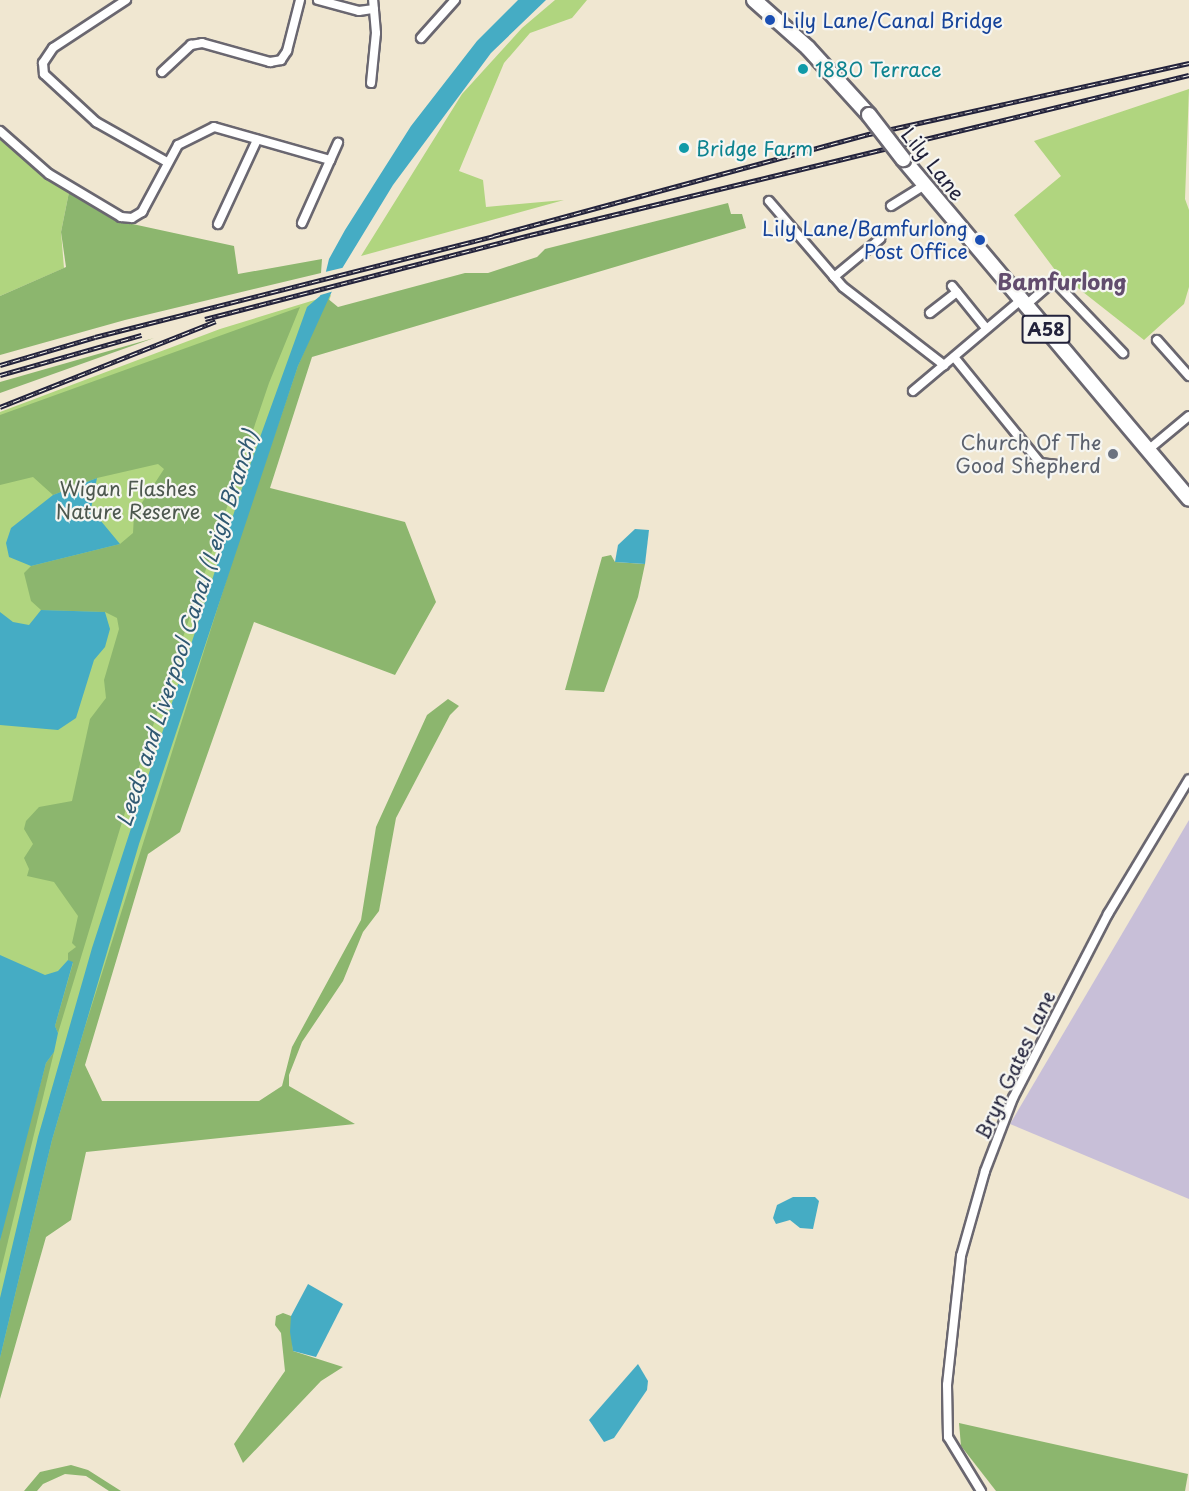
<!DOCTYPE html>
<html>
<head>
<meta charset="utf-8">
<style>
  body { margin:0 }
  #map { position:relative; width:1189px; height:1491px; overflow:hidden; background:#f0e7d1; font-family:"Playpen Sans",sans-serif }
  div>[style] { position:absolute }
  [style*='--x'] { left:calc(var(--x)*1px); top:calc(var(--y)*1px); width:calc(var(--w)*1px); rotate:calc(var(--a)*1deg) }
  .industrial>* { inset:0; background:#c8bfd8 }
  .green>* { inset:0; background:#b0d57f }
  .forest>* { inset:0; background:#8cb66e }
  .water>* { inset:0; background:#45acc4 }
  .pier>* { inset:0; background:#f0e7d1 }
  .roads { filter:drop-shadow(2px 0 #6a6770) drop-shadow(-2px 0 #6a6770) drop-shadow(0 2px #6a6770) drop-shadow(0 -2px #6a6770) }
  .street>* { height:8px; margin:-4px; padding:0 4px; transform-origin:4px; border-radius:4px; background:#fff }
  .primary>* { height:14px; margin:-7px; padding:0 7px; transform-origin:7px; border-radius:7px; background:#fff }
  .rail>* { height:4.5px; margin-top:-2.25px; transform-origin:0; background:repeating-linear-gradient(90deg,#f6f6f2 0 7px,#22223b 0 14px); box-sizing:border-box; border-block:2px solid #22223b }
  .bridges { filter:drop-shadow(2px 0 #6a6770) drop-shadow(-2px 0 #6a6770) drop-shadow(0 2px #6a6770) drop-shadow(0 -2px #6a6770) }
  .primary-bridge>* { height:14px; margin:-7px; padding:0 7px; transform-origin:7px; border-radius:7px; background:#fff }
  .dots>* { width:16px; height:16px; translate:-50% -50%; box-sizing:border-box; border:3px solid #f6f6f2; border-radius:50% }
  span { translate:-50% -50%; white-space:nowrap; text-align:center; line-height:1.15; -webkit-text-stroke:4.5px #f6f6f2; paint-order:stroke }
  .shield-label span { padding:2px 4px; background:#f6f6f2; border:2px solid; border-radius:4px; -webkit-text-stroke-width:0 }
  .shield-label { font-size:18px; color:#22223b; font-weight:700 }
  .transit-label { font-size:20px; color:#164399 }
  .left { translate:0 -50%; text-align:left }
  .right { translate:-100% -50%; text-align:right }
  .culture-label { font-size:20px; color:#0d838f }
  .street-label { font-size:20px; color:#22223b }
  .worship-label { font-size:20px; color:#5b616d }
  .park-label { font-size:20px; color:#4d584f }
  .water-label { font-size:21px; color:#305972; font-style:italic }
  .quarter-label { font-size:22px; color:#624c6e; font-weight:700 }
</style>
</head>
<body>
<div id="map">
  <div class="industrial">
    <i style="clip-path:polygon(1189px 820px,1189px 1199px,1010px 1124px)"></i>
  </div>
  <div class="green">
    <i style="clip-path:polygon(555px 0,587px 0,572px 18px,530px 33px,504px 63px,459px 171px,483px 180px,486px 207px,564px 200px,361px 256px,462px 94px,522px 28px)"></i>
    <i style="clip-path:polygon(1189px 89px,1185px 199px,1189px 210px,1189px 287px,1184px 304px,1144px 340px,1055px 270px,1014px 215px,1061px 176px,1034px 141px)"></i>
    <i style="clip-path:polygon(0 137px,69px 192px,61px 232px,64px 268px,0 296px)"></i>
    <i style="clip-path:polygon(331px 295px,106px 973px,0 1385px,0 412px,220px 329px)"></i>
  </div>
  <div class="forest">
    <i style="clip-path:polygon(69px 192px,114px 220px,234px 246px,238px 274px,322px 259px,321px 273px,125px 320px,0 355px,0 296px,66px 267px,61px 232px)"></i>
    <i style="clip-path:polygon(728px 203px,731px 214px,742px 214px,746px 228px,312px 357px,270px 488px,405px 522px,436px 602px,395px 675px,254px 622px,180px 832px,148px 854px,85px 1065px,102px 1101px,259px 1101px,282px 1086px,292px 1047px,361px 920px,376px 827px,427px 715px,448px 699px,459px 706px,450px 715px,396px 818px,379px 911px,363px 932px,343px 981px,302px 1042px,289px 1075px,289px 1086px,355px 1124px,86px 1152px,71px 1220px,46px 1237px,0 1399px,0 1358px,52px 1140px,84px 1030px,241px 534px,298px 366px,327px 298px,338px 307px,465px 273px,488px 273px,537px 257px,545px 249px)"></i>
    <i style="clip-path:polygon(300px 307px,269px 383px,136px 776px,58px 1033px,55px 1026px,73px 963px,68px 960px,68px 953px,76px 947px,72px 943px,78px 916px,54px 882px,27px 876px,29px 869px,24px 858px,33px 844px,24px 829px,26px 821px,39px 807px,72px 801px,90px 719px,106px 698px,104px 680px,119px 629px,117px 618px,105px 612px,41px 610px,31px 601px,24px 573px,31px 566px,120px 544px,133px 533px,134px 515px,164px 469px,158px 464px,97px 478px,53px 495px,33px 477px,0 485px,0 415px)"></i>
    <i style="clip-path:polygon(154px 338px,0 393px,0 382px)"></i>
    <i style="clip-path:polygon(611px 555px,615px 562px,645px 564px,638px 597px,604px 692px,565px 690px,602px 557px)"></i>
    <i style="clip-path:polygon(54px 1052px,0 1274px,0 1241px,6px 1211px,46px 1063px)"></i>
    <i style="clip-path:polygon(283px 1313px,291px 1316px,293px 1351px,343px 1367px,321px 1381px,243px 1463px,234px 1444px,285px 1371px,281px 1333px,275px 1325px,276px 1316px)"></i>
    <i style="clip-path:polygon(959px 1423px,1188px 1474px,1185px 1491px,996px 1491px,961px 1446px)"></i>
    <i style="clip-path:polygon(71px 1465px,88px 1470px,121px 1491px,109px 1491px,86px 1476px,65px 1474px,43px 1484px,37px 1491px,24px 1491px,40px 1472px)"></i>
  </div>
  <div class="water">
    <i style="clip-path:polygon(518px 0,546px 0,491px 53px,393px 185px,343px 267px,298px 366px,139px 844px,84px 1030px,52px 1140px,0 1358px,0 1298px,38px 1137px,92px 948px,245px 479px,307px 307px,320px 296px,329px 259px,345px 230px,411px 126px,477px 41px)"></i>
    <i style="clip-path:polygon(97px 478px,91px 509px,120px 544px,31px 566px,9px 557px,6px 543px,11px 528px,53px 495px)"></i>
    <i style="clip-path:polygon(635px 529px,649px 530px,645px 564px,615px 562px,618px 545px)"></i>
    <i style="clip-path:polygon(41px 610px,105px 612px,110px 629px,105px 647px,94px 660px,76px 718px,58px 730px,0 725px,0 612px,13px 622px,29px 625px)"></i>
    <i style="clip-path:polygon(0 955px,45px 975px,58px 971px,68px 960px,73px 962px,55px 1026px,58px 1033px,54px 1052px,46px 1063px,0 1241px)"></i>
    <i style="clip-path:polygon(793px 1197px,815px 1197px,819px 1201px,813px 1229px,800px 1228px,790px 1220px,776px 1224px,773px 1218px,777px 1205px)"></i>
    <i style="clip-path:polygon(308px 1284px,343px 1304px,316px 1357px,293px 1351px,290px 1332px,291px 1316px)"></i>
    <i style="clip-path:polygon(638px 1364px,648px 1381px,647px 1390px,614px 1438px,604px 1442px,589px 1420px)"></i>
  </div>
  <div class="pier">
    <i style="clip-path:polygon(346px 267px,334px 291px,314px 297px,325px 272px)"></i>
  </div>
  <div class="roads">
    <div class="street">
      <i style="--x:126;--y:0;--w:87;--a:146.7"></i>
      <i style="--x:53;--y:48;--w:18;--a:124"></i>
      <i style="--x:43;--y:63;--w:11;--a:85"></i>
      <i style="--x:44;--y:74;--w:71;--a:42.7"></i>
      <i style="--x:96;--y:122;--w:81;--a:29.4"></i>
      <i style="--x:318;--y:0;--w:42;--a:15"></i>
      <i style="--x:359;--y:11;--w:15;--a:-8"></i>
      <i style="--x:421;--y:38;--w:51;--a:-48.2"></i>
      <i style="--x:162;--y:72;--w:40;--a:-43"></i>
      <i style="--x:191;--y:45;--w:11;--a:-10"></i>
      <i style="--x:202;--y:43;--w:71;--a:15.6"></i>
      <i style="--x:270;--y:62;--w:11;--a:-10"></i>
      <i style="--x:281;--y:60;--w:11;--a:-56"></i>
      <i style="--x:287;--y:51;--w:53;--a:-75.7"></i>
      <i style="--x:371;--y:83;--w:50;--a:-84.3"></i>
      <i style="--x:376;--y:33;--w:33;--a:-95"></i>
      <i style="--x:0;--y:131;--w:65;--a:41.3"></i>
      <i style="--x:49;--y:174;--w:84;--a:30.8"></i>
      <i style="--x:121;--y:217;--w:11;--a:5"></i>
      <i style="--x:132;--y:218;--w:12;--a:-31"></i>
      <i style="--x:142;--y:212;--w:76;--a:-61.8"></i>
      <i style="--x:178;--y:145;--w:40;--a:-26.6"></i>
      <i style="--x:214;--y:127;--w:121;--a:15.9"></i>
      <i style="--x:769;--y:201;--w:113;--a:49.3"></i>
      <i style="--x:843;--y:287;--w:128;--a:37.7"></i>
      <i style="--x:944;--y:365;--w:101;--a:-40.2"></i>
      <i style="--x:891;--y:206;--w:39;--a:-32"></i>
      <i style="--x:302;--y:223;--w:88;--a:-65.8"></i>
      <i style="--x:218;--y:224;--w:93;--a:-65.1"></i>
      <i style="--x:834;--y:277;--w:60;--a:-39.6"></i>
      <i style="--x:952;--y:286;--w:54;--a:51"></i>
      <i style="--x:1026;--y:305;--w:37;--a:-41"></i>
      <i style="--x:1054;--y:281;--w:100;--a:46.2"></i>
      <i style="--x:930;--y:313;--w:34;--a:-38"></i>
      <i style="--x:1157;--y:340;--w:48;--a:48.4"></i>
      <i style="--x:954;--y:357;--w:136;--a:50.9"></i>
      <i style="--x:1040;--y:463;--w:18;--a:6"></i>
      <i style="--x:913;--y:391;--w:40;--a:-40"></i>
      <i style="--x:1148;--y:450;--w:53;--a:-39.7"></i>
      <i style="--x:981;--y:1491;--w:63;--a:-121.4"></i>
      <i style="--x:948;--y:1437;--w:52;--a:-91.1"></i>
      <i style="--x:947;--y:1385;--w:130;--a:-83.8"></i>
      <i style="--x:961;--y:1256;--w:88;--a:-74.2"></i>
      <i style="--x:985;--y:1171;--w:78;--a:-69"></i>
      <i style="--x:1013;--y:1098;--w:207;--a:-62.7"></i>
      <i style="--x:1108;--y:914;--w:157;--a:-59"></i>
    </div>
    <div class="primary">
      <i style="--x:754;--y:0;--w:72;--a:41.6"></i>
      <i style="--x:808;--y:48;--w:91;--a:47.7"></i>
      <i style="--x:903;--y:159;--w:444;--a:49.9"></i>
    </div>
  </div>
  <div class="rail">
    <i style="--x:205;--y:319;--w:336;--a:-14.5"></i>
    <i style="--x:530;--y:235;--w:678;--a:-13.65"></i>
    <i style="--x:0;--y:365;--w:99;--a:-16.4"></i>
    <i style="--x:95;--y:337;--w:411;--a:-14.2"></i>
    <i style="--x:493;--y:236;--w:390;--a:-15.2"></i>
    <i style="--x:869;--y:134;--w:328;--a:-12.5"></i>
    <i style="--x:0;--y:375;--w:147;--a:-15.8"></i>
    <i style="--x:0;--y:407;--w:232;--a:-21.7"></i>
  </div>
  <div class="bridges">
    <div class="primary-bridge">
      <i style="--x:869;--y:115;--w:56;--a:52.3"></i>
    </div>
  </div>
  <div class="dots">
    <i style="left:770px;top:20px;background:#1a4fb4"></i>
    <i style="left:803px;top:69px;background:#0f9aa8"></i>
    <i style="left:684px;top:148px;background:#0f9aa8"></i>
    <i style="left:980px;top:240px;background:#1a4fb4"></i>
    <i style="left:1113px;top:454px;background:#6b7280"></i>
  </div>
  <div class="shield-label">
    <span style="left:1046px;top:329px">A58</span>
  </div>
  <div class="transit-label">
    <span class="left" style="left:782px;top:20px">Lily Lane/Canal Bridge</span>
    <span class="right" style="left:968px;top:240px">Lily Lane/Bamfurlong<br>Post Office</span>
  </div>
  <div class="culture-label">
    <span class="left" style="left:815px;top:69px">1880 Terrace</span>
    <span class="left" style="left:696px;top:148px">Bridge Farm</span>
  </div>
  <div class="street-label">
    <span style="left:933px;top:164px;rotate:51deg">Lily Lane</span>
    <span style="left:1015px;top:1065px;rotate:-65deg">Bryn Gates Lane</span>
  </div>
  <div class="worship-label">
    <span class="right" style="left:1101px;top:454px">Church Of The<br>Good Shepherd</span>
  </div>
  <div class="park-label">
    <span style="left:128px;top:500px">Wigan Flashes<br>Nature Reserve</span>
  </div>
  <div class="water-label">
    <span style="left:186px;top:628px;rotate:-72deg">Leeds and Liverpool Canal (Leigh Branch)</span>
  </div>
  <div class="quarter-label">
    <span style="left:1062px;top:281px">Bamfurlong</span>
  </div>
</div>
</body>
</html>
